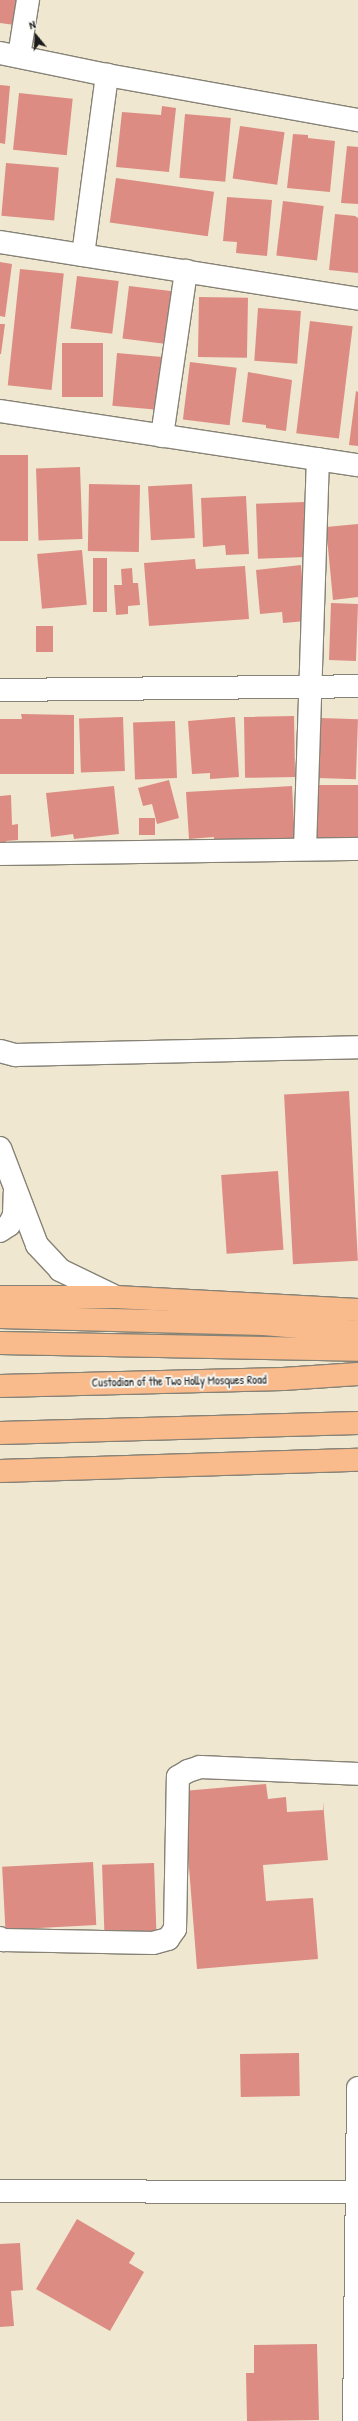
<!DOCTYPE html>
<html>
<head>
<meta charset="utf-8">
<style>
  body { margin:0 }
  #map { position:relative; width:358px; height:2421px; overflow:hidden; background:#efe7d0; font-family:"Patrick Hand",sans-serif }
  div>[style] { position:absolute }
  [style*='--x'] { left:calc(var(--x)*1px); top:calc(var(--y)*1px); width:calc(var(--w)*1px); rotate:calc(var(--a)*1deg) }
  .building>* { inset:0; background:#dd8c83; transform-origin:0 0 }
  .roads { filter:drop-shadow(1px 0 #868276) drop-shadow(-1px 0 #868276) drop-shadow(0 1px #868276) drop-shadow(0 -1px #868276) }
  .minor>* { height:22px; margin:-11px; padding:0 11px; transform-origin:11px; border-radius:11px; background:#fff }
  .major>* { height:22px; margin:-11px; padding:0 11px; transform-origin:11px; border-radius:11px; background:#fabb8c }
  .highway>* { height:22px; margin:-11px; padding:0 11px; transform-origin:11px; border-radius:11px; background:#fabb8c }
  span { translate:-50% -50%; white-space:nowrap; text-align:center; line-height:1.15; -webkit-text-stroke:4px #f6f6f2; paint-order:stroke }
  .street-label { font-size:12px; color:#1c1c1c }
  .north { position:absolute; left:16px; top:16px; width:40px; height:40px; -webkit-text-stroke:3px #f6f6f2; paint-order:stroke; rotate:342deg; font-size:11px; font-weight:700; line-height:16px; text-align:center; color:#1c1c1c }
  .north::after { content:''; display:block; margin:auto; width:14px; height:18px; background:#1c1c1c; clip-path:polygon(50% 0,100% 100%,50% 72%,0 100%) }
</style>
</head>
<body>
<div id="map">
  <div class="building">
    <i style="clip-path:polygon(0 0,18px 0,15px 25px,0 23px)"></i>
    <i style="clip-path:polygon(0 85px,10px 86px,5px 144px,0 143px)"></i>
    <i style="left:19px;top:93px;width:54px;height:57px;rotate:6deg"></i>
    <i style="clip-path:polygon(162px 106px,176px 108px,169px 172px,116px 167px,122px 112px,161px 115px)"></i>
    <i style="left:185px;top:114px;width:46px;height:64px;rotate:5deg"></i>
    <i style="left:240px;top:126px;width:45px;height:53px;rotate:8deg"></i>
    <i style="clip-path:polygon(293px 134px,308px 135px,308px 138px,335px 141px,330px 192px,287px 188px)"></i>
    <i style="clip-path:polygon(347px 146px,358px 147px,358px 204px,341px 203px)"></i>
    <i style="left:6px;top:163px;width:53px;height:53px;rotate:5deg"></i>
    <i style="left:116px;top:178px;width:99px;height:45px;rotate:8deg"></i>
    <i style="clip-path:polygon(227px 197px,272px 200px,267px 256px,236px 253px,237px 242px,223px 241px)"></i>
    <i style="left:283px;top:201px;width:41px;height:55px;rotate:7deg"></i>
    <i style="clip-path:polygon(335px 214px,355px 216px,358px 218px,358px 273px,329px 270px)"></i>
    <i style="clip-path:polygon(0 262px,12px 264px,5px 317px,0 316px)"></i>
    <i style="left:20px;top:269px;width:44px;height:117px;rotate:6deg"></i>
    <i style="left:77px;top:276px;width:42px;height:53px;rotate:7deg"></i>
    <i style="left:129px;top:286px;width:46px;height:53px;rotate:7deg"></i>
    <i style="left:199px;top:297px;width:49px;height:60px;rotate:1deg"></i>
    <i style="left:258px;top:308px;width:43px;height:53px;rotate:4deg"></i>
    <i style="left:310px;top:321px;width:43px;height:113px;rotate:7deg"></i>
    <i style="clip-path:polygon(0 324px,5px 324px,1px 354px,0 354px)"></i>
    <i style="left:62px;top:343px;width:41px;height:54px"></i>
    <i style="left:117px;top:353px;width:48px;height:53px;rotate:5deg"></i>
    <i style="left:190px;top:362px;width:47px;height:58px;rotate:7deg"></i>
    <i style="clip-path:polygon(248px 372px,292px 380px,286px 431px,266px 428px,266px 425px,242px 422px)"></i>
    <i style="clip-path:polygon(356px 391px,358px 392px,358px 446px,349px 445px)"></i>
    <i style="left:0;top:455px;width:28px;height:86px"></i>
    <i style="left:80px;top:467px;width:72px;height:44px;rotate:88deg"></i>
    <i style="left:89px;top:484px;width:51px;height:67px;rotate:1deg"></i>
    <i style="left:192px;top:484px;width:54px;height:44px;rotate:87deg"></i>
    <i style="clip-path:polygon(246px 496px,249px 554px,226px 555px,225px 545px,203px 547px,201px 498px)"></i>
    <i style="left:304px;top:502px;width:55px;height:48px;rotate:88deg"></i>
    <i style="clip-path:polygon(358px 524px,358px 597px,333px 600px,326px 527px)"></i>
    <i style="left:82px;top:550px;width:55px;height:45px;rotate:85deg"></i>
    <i style="left:93px;top:558px;width:14px;height:54px"></i>
    <i style="clip-path:polygon(195px 559px,196px 569px,245px 566px,249px 619px,149px 626px,144px 563px)"></i>
    <i style="clip-path:polygon(301px 565px,306px 621px,283px 623px,282px 612px,260px 614px,256px 570px)"></i>
    <i style="clip-path:polygon(132px 568px,133px 583px,138px 583px,140px 605px,128px 606px,128px 614px,116px 615px,114px 585px,122px 585px,121px 569px)"></i>
    <i style="left:331px;top:603px;width:27px;height:57px;rotate:2deg"></i>
    <i style="left:36px;top:626px;width:17px;height:26px"></i>
    <i style="clip-path:polygon(21px 714px,74px 715px,74px 774px,0 774px,0 719px,22px 719px)"></i>
    <i style="left:294px;top:716px;width:61px;height:50px;rotate:89deg"></i>
    <i style="left:123px;top:717px;width:54px;height:44px;rotate:88deg"></i>
    <i style="clip-path:polygon(235px 717px,239px 777px,210px 779px,210px 773px,192px 774px,188px 721px)"></i>
    <i style="left:320px;top:718px;width:38px;height:60px;rotate:2deg"></i>
    <i style="left:175px;top:721px;width:57px;height:42px;rotate:88deg"></i>
    <i style="clip-path:polygon(169px 780px,179px 818px,157px 824px,152px 804px,143px 806px,138px 788px)"></i>
    <i style="left:358px;top:785px;width:56px;height:41px;rotate:90deg"></i>
    <i style="clip-path:polygon(114px 786px,119px 834px,74px 839px,73px 834px,51px 837px,46px 793px)"></i>
    <i style="clip-path:polygon(292px 786px,295px 841px,214px 846px,214px 837px,189px 839px,186px 792px)"></i>
    <i style="clip-path:polygon(11px 795px,12px 825px,18px 824px,18px 840px,6px 841px,6px 846px,0 847px,0 796px)"></i>
    <i style="left:139px;top:818px;width:16px;height:17px"></i>
    <i style="left:349px;top:1091px;width:170px;height:65px;rotate:87deg"></i>
    <i style="left:278px;top:1171px;width:79px;height:57px;rotate:86deg"></i>
    <i style="clip-path:polygon(266px 1784px,268px 1799px,286px 1797px,287px 1812px,323px 1810px,323px 1802px,328px 1860px,263px 1865px,266px 1901px,313px 1898px,318px 1959px,197px 1969px,183px 1791px)"></i>
    <i style="left:93px;top:1862px;width:63px;height:91px;rotate:87deg"></i>
    <i style="left:154px;top:1863px;width:73px;height:52px;rotate:88deg"></i>
    <i style="left:299px;top:2053px;width:43px;height:59px;rotate:89deg"></i>
    <i style="clip-path:polygon(77px 2219px,135px 2253px,129px 2263px,144px 2272px,110px 2331px,36px 2289px)"></i>
    <i style="clip-path:polygon(20px 2243px,23px 2290px,11px 2291px,14px 2326px,0 2327px,0 2244px)"></i>
    <i style="clip-path:polygon(317px 2344px,319px 2420px,247px 2421px,246px 2373px,254px 2373px,254px 2345px)"></i>
  </div>
  <div class="roads">
    <div class="minor">
      <i style="--x:0;--y:53;--w:109;--a:11.6"></i>
      <i style="--x:107;--y:75;--w:255;--a:10.2"></i>
      <i style="--x:19;--y:56;--w:57;--a:-80.9"></i>
      <i style="--x:0;--y:242;--w:363;--a:9"></i>
      <i style="--x:83;--y:255;--w:182;--a:-82.4"></i>
      <i style="--x:0;--y:411;--w:362;--a:8.6"></i>
      <i style="--x:162;--y:436;--w:167;--a:-81.7"></i>
      <i style="--x:0;--y:690;--w:358;--a:-0.6"></i>
      <i style="--x:305;--y:849;--w:390;--a:-88.1"></i>
      <i style="--x:0;--y:854;--w:358;--a:-0.8"></i>
      <i style="--x:0;--y:1051;--w:16;--a:15"></i>
      <i style="--x:15;--y:1055;--w:343;--a:-1.3"></i>
      <i style="--x:0;--y:1148;--w:104;--a:69.1"></i>
      <i style="--x:37;--y:1245;--w:34;--a:47"></i>
      <i style="--x:60;--y:1270;--w:62;--a:25.7"></i>
      <i style="--x:0;--y:1231;--w:11;--a:-34"></i>
      <i style="--x:9;--y:1225;--w:11;--a:-63"></i>
      <i style="--x:14;--y:1215;--w:23;--a:-88"></i>
      <i style="--x:0;--y:1938;--w:4;--a:34"></i>
      <i style="--x:3;--y:1940;--w:150;--a:1.1"></i>
      <i style="--x:153;--y:1943;--w:16;--a:-15"></i>
      <i style="--x:168;--y:1939;--w:12;--a:-55"></i>
      <i style="--x:175;--y:1929;--w:152;--a:-88.9"></i>
      <i style="--x:178;--y:1777;--w:12;--a:-31"></i>
      <i style="--x:188;--y:1771;--w:13;--a:-18"></i>
      <i style="--x:200;--y:1767;--w:158;--a:2.5"></i>
      <i style="--x:0;--y:2191;--w:356;--a:0.2"></i>
      <i style="--x:354;--y:2421;--w:333;--a:-89.3"></i>
    </div>
    <div class="major">
      <i style="--x:0;--y:1297;--w:116;--a:0"></i>
      <i style="--x:116;--y:1297;--w:242;--a:3.1"></i>
      <i style="--x:0;--y:1471;--w:358;--a:-1.8"></i>
    </div>
    <div class="highway">
      <i style="--x:0;--y:1317;--w:264;--a:1.5"></i>
      <i style="--x:264;--y:1324;--w:94;--a:4.9"></i>
      <i style="--x:0;--y:1343;--w:358;--a:1.1"></i>
      <i style="--x:0;--y:1386;--w:283;--a:-1.4"></i>
      <i style="--x:283;--y:1379;--w:75;--a:-3.8"></i>
      <i style="--x:0;--y:1433;--w:358;--a:-1.6"></i>
    </div>
  </div>
  <div class="street-label">
    <span style="left:179px;top:1381px;rotate:-1deg">Custodian of the Two Holly Mosques Road</span>
  </div>
  <div class="north">N</div>
</div>
</body>
</html>
